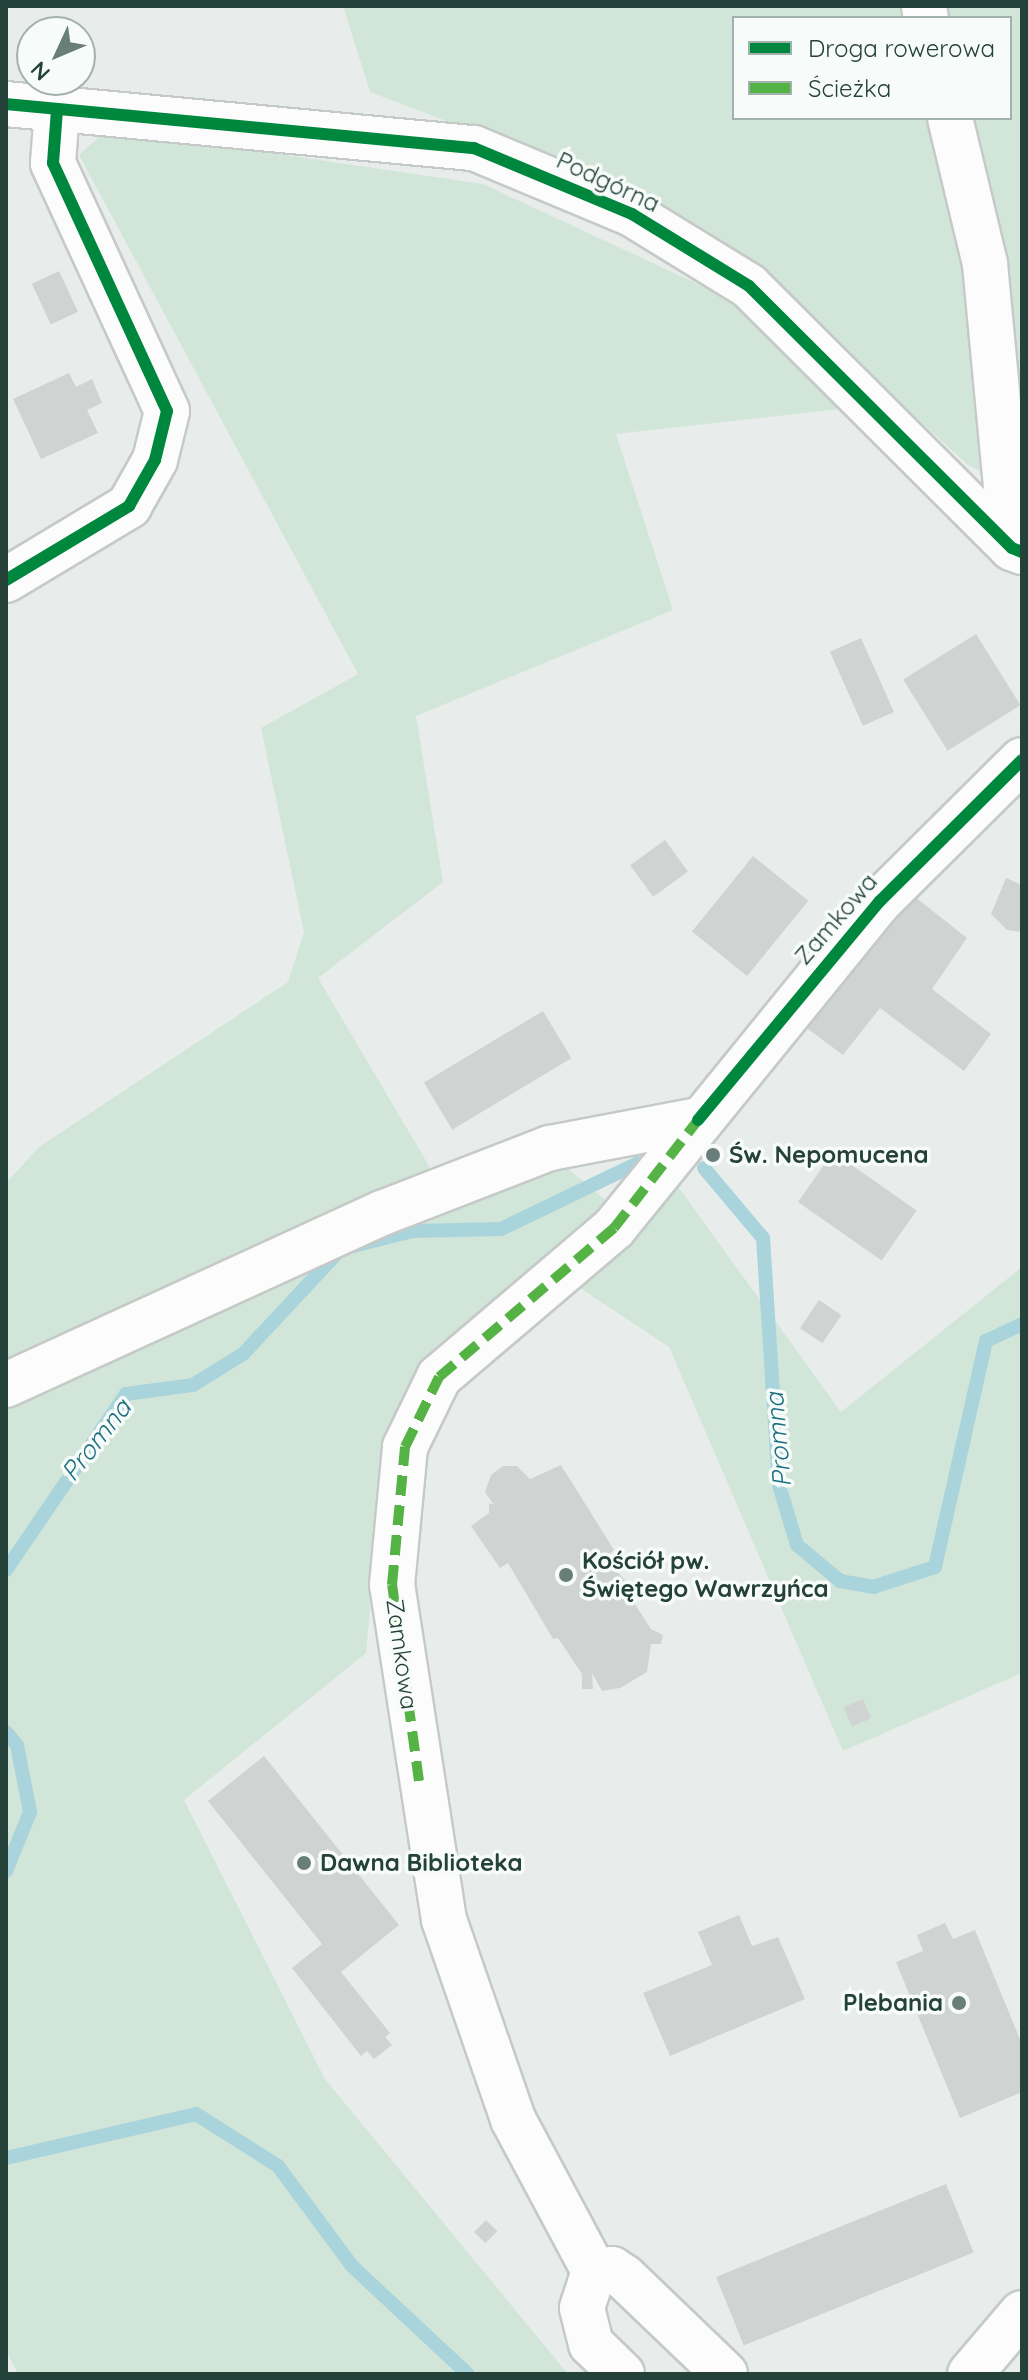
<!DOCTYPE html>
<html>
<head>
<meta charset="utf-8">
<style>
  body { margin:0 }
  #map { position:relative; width:1028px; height:2380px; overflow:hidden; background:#e8edeb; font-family:Quicksand,sans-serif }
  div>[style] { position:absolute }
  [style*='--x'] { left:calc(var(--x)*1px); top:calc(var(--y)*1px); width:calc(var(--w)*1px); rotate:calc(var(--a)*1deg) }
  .green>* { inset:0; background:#d1e6d8 }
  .stream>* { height:14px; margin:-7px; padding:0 7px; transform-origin:7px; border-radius:7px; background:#a9d4db }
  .building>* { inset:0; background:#cfd4d2; transform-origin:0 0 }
  .roads { filter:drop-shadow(2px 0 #c5cac8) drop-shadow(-2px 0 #c5cac8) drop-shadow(0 2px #c5cac8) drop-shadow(0 -2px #c5cac8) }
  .minor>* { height:44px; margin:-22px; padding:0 22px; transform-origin:22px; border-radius:22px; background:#fcfcfc }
  .quiet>* { height:10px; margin-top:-5px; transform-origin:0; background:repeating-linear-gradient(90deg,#55b346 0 20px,transparent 0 30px) }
  .cycleway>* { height:12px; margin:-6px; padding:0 6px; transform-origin:6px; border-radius:6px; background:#00873e }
  .dots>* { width:22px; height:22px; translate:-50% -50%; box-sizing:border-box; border:4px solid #f7fbf9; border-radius:50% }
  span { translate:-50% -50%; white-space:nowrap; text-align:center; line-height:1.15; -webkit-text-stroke:7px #f7fbf9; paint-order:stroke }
  .street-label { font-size:24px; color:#24423a }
  .poi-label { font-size:24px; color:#24423a; font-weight:700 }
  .left { translate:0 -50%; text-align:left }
  .right { translate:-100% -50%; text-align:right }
  .water-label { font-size:26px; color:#1c6f80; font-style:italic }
  .frame { position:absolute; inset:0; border:8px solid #24423a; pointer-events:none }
  .legend { position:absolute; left:732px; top:16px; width:280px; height:104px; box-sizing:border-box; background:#f7fbf9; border:2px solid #a3b1ad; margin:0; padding:10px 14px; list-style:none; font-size:24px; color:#24423a }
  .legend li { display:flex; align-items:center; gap:16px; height:40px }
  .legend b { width:40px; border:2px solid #a3b1ad }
  .north { position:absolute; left:16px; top:16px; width:80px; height:80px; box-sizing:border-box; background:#f7fbf9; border:2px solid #a3b1ad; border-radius:50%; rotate:226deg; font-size:22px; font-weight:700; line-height:32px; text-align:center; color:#24423a }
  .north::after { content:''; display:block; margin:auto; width:28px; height:36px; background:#697e78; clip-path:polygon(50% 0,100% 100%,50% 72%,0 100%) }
</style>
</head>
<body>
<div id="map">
  <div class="green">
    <i style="clip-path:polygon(evenodd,343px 6px,1022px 6px,1022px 467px,1013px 491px,967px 464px,751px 268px,567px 167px,370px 92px,343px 6px,734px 18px,1010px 18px,1010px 118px,734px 118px,734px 18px)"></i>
    <i style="clip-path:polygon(108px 129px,483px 184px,745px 306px,849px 408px,616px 434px,673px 610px,416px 716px,443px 882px,318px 978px,435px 1176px,564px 1165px,605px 1200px,558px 1254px,428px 1365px,376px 1542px,366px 1653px,184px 1800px,325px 2079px,568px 2374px,18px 2374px,6px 2350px,6px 1183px,39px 1147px,288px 982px,304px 932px,261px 728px,358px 674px,79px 155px)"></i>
    <i style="clip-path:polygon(674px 1181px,841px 1412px,1022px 1267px,1022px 1673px,843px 1751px,669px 1347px,571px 1282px)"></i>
  </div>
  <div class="stream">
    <i style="--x:704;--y:1168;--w:92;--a:49.9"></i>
    <i style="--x:763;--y:1238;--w:248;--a:86.3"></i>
    <i style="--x:779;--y:1485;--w:63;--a:73.3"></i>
    <i style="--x:797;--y:1545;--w:56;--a:39.9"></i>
    <i style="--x:840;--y:1581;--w:34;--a:10"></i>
    <i style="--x:873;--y:1587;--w:65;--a:-17.9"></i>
    <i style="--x:935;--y:1567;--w:232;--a:-77.3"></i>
    <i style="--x:986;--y:1341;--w:40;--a:-25"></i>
    <i style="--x:6;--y:1570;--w:213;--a:-55.7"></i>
    <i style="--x:126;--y:1394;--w:68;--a:-7.7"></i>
    <i style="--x:193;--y:1385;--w:59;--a:-31.8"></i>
    <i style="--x:243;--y:1354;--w:144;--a:-47"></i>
    <i style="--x:341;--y:1249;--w:73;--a:-14.2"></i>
    <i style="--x:412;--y:1231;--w:89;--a:-1.3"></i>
    <i style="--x:501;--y:1229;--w:152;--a:-25.7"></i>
    <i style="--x:6;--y:1732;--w:17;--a:50"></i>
    <i style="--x:17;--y:1745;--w:68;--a:79"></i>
    <i style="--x:30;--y:1812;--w:64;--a:112.1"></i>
    <i style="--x:6;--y:2158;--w:195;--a:-13"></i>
    <i style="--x:196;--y:2114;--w:97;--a:32.4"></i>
    <i style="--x:278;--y:2166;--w:124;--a:53.5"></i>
    <i style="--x:352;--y:2266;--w:158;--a:43"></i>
  </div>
  <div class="building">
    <i style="left:59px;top:271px;width:45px;height:30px;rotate:65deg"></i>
    <i style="clip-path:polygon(69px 373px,76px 387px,92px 379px,102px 403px,87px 410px,98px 433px,41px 459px,13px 399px)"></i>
    <i style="left:976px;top:634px;width:84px;height:86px;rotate:58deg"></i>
    <i style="left:861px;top:638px;width:81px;height:34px;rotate:66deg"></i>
    <i style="left:665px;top:840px;width:39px;height:43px;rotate:54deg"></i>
    <i style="left:753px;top:856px;width:71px;height:97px;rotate:39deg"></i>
    <i style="clip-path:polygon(1006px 878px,1022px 885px,1022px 932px,1007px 930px,991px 914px)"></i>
    <i style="clip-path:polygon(905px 889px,967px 938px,932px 989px,991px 1034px,964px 1071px,880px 1008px,843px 1055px,800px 1023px)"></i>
    <i style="left:543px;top:1011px;width:55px;height:139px;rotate:59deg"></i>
    <i style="left:833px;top:1152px;width:102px;height:61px;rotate:35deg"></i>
    <i style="left:819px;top:1300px;width:27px;height:34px;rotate:34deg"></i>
    <i style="clip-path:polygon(561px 1465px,614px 1550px,605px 1558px,631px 1587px,627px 1592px,651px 1629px,663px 1635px,661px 1644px,651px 1644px,647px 1672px,620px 1688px,602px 1691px,592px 1673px,593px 1689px,582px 1689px,582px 1674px,558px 1638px,553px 1639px,508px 1563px,500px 1568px,471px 1526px,489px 1513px,489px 1503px,494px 1505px,485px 1492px,491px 1475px,503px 1466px,517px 1466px,530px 1479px)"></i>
    <i style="left:863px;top:1699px;width:21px;height:21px;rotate:67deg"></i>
    <i style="clip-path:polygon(264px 1756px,399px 1925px,341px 1972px,390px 2033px,385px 2037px,392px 2045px,374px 2059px,367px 2051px,361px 2056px,292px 1968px,322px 1944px,208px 1801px)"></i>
    <i style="clip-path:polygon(739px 1915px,752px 1946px,778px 1937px,805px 1999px,670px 2056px,643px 1993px,712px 1965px,698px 1932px)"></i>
    <i style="clip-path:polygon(945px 1923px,953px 1939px,975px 1930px,1022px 2044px,1022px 2092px,960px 2118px,896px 1962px,923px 1951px,917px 1935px)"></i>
    <i style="left:946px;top:2184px;width:74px;height:248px;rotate:68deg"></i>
    <i style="left:486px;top:2220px;width:16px;height:17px;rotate:45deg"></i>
  </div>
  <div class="roads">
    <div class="minor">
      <i style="--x:924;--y:6;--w:12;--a:81"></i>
      <i style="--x:6;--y:104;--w:470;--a:5.4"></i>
      <i style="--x:474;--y:148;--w:171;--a:22.7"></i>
      <i style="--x:632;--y:214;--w:137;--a:31.6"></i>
      <i style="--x:749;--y:286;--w:371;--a:44.9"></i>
      <i style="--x:1012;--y:548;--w:11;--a:22"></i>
      <i style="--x:950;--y:118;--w:150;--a:76.5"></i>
      <i style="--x:985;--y:264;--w:285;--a:84.6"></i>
      <i style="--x:6;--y:580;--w:144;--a:-31"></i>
      <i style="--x:129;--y:506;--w:53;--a:-60.5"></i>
      <i style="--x:155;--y:460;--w:50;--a:-76.2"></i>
      <i style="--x:167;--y:411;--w:273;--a:-114.7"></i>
      <i style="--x:53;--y:163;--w:53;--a:-85.7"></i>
      <i style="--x:6;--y:1385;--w:413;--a:-24.6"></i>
      <i style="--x:382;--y:1213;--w:180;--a:-21.2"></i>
      <i style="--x:550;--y:1148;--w:151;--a:-10.7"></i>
      <i style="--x:594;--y:2271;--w:18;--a:-6"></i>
      <i style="--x:612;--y:2269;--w:14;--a:34"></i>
      <i style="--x:624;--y:2277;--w:140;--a:43.8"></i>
      <i style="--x:622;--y:2374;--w:43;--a:-135.9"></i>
      <i style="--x:591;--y:2344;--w:37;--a:-104"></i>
      <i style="--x:582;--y:2308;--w:39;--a:-72"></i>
      <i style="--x:594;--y:2271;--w:172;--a:-118.1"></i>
      <i style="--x:513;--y:2119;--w:211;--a:-109.1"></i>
      <i style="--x:444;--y:1920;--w:339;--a:-98.8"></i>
      <i style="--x:392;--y:1585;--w:139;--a:-84.6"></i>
      <i style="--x:405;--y:1447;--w:78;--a:-64.1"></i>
      <i style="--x:439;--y:1377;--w:230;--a:-40.4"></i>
      <i style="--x:614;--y:1228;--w:422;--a:-50.9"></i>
      <i style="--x:880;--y:901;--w:200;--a:-44.8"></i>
      <i style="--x:970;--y:2374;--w:80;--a:-49.6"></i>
    </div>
  </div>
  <div class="quiet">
    <i style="--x:419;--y:1781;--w:198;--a:-97.8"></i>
    <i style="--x:392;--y:1585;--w:139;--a:-84.6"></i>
    <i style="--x:405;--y:1447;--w:78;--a:-64.1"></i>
    <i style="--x:439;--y:1377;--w:230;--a:-40.4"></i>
    <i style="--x:614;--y:1228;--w:137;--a:-52.1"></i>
  </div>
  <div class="cycleway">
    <i style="--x:6;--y:104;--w:470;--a:5.4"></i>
    <i style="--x:474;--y:148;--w:171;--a:22.7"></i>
    <i style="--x:632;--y:214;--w:137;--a:31.6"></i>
    <i style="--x:749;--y:286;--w:371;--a:44.9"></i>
    <i style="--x:1012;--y:548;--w:11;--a:22"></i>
    <i style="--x:6;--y:580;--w:144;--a:-31"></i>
    <i style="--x:129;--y:506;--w:53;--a:-60.5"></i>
    <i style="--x:155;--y:460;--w:50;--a:-76.2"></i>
    <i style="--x:167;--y:411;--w:273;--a:-114.7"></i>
    <i style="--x:53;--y:163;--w:53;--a:-85.7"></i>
    <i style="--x:698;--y:1120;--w:285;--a:-50.3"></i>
    <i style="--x:880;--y:901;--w:200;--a:-44.8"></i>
  </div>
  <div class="dots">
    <i style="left:713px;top:1155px;background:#697e78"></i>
    <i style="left:566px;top:1575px;background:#697e78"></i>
    <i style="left:304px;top:1863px;background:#697e78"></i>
    <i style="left:959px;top:2003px;background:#697e78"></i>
  </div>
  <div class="street-label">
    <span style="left:608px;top:182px;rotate:25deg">Podgórna</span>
    <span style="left:836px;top:919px;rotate:-49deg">Zamkowa</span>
    <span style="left:402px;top:1654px;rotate:82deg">Zamkowa</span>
  </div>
  <div class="poi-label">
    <span class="left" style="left:729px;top:1155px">Św. Nepomucena</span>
    <span class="left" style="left:582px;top:1575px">Kościół pw.<br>Świętego Wawrzyńca</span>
    <span class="left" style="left:320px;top:1863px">Dawna Biblioteka</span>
    <span class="right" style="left:943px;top:2003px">Plebania</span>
  </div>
  <div class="water-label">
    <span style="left:96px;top:1440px;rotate:-52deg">Promna</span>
    <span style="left:778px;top:1440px;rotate:-95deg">Promna</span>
  </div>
  <div class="frame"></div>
  <ul class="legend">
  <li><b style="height:10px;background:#00873e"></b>Droga rowerowa</li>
  <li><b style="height:10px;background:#55b346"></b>Ścieżka</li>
  </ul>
  <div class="north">N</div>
</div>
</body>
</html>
